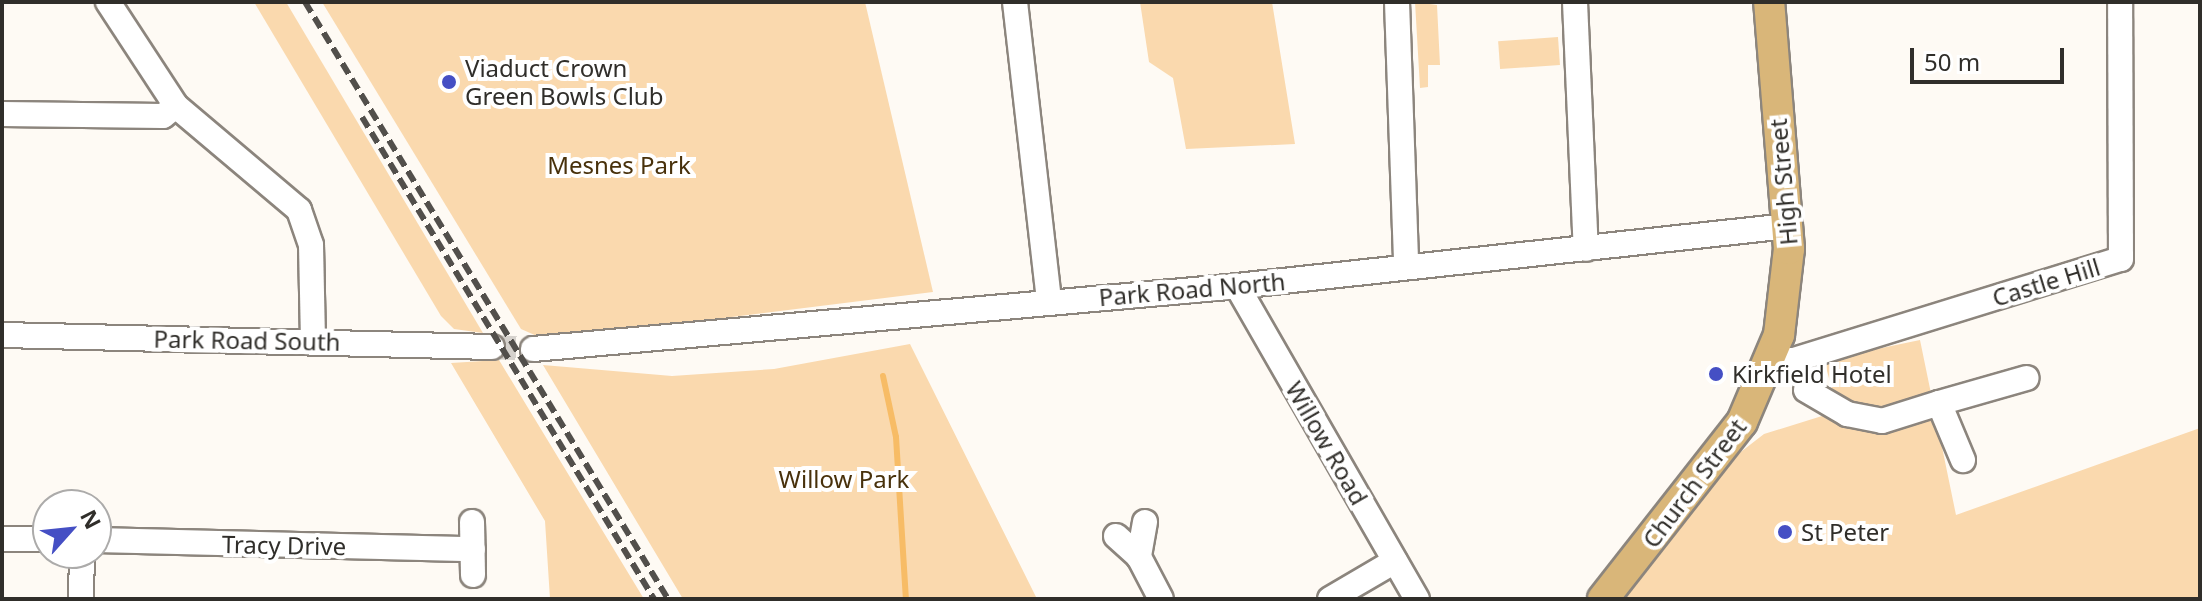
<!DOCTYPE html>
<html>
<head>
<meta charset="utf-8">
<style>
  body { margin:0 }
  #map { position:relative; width:2202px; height:601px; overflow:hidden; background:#fefaf4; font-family:"Noto Sans",sans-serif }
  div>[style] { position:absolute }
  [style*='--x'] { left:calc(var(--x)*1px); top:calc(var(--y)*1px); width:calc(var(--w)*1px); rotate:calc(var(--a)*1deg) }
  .green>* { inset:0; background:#fad9ae; transform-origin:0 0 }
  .stream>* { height:6px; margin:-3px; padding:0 3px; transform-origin:3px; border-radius:3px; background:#f7bc66 }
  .minor-tunnel>* { height:24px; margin-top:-12px; transform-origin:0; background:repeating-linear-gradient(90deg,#d5d1cc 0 24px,transparent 0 36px) }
  .roads { filter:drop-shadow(2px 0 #8c857d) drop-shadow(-2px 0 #8c857d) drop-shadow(0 2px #8c857d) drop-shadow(0 -2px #8c857d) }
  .minor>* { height:24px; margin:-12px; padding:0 12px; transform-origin:12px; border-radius:12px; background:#fff }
  .major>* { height:30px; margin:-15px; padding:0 15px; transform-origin:15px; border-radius:15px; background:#d9b679 }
  .rail>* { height:6px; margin-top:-3px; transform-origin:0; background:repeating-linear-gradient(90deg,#524f4b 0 12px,transparent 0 18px) }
  .dots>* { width:22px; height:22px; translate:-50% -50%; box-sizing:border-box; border:4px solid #fff; border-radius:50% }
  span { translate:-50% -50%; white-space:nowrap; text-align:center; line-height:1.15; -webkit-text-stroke:8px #fff; paint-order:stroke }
  .poi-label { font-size:24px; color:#302e2a }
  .left { translate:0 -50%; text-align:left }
  .park-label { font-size:24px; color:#48310b }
  .street-label { font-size:24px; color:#302e2a }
  .frame { position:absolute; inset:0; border:4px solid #302e2a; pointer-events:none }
  .north { position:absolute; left:32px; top:489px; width:80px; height:80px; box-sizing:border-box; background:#fff; border:2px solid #acabaa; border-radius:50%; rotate:63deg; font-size:22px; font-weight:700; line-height:32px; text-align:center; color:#302e2a }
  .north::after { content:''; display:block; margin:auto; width:28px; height:36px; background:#454fc4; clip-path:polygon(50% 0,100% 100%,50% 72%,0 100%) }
  .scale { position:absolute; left:1910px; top:48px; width:154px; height:36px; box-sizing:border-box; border:4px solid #302e2a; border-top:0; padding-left:10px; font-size:24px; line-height:28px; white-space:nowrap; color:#302e2a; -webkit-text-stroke:6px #fff; paint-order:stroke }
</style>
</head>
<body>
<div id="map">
  <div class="green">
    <i style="clip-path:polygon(254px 2px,286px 2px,483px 333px,454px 329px,441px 316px)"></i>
    <i style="clip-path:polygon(322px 2px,865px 2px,933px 292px,546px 340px,521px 329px)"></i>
    <i style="clip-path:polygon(1140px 2px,1272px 2px,1295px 144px,1186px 149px,1173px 78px,1149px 62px)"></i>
    <i style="clip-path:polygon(1415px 2px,1437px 5px,1440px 65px,1428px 65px,1428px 87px,1420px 88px)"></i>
    <i style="left:1558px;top:37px;width:28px;height:60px;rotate:86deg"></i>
    <i style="clip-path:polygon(1920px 340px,1956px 515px,2200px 428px,2200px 599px,1605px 599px,1689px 492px,1764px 434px,1838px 411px,1824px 360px)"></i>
    <i style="clip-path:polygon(910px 344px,1037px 599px,683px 599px,543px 365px,672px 376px,774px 369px)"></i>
    <i style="clip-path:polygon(499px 360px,519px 393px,644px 599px,550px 599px,545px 521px,451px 363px)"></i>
  </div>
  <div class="stream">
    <i style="--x:883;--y:376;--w:62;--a:78"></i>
    <i style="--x:896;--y:437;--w:162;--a:86.5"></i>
  </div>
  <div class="minor-tunnel">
    <i style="--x:492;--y:347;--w:41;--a:2.8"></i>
  </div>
  <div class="roads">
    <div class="minor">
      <i style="--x:108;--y:2;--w:124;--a:56.8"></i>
      <i style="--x:176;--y:106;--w:161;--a:40.2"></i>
      <i style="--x:299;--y:210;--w:37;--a:71"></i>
      <i style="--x:311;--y:245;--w:97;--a:88.8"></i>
      <i style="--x:1015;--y:2;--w:302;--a:83.5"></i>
      <i style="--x:1397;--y:2;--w:264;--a:88"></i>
      <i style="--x:1575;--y:2;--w:247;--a:87.5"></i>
      <i style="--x:2;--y:114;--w:161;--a:0.7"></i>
      <i style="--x:163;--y:116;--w:16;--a:-38"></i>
      <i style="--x:1237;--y:286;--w:361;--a:60.1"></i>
      <i style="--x:2;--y:335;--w:490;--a:1.4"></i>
      <i style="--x:533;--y:349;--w:698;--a:-5.1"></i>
      <i style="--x:1228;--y:287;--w:563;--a:-6.22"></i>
      <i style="--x:1771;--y:360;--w:23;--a:0"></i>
      <i style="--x:1794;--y:360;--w:342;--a:-17.2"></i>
      <i style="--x:2121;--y:259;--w:257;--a:-90.2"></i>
      <i style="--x:1806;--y:390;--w:48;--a:30.3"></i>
      <i style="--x:1847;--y:414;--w:36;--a:11"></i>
      <i style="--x:1882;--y:421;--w:60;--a:-17.5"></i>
      <i style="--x:1939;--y:403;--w:62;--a:67.2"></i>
      <i style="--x:1939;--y:403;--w:91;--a:-15.9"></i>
      <i style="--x:472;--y:522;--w:53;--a:88.9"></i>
      <i style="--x:1145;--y:522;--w:36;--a:100"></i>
      <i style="--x:1139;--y:557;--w:47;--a:62.4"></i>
      <i style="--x:1116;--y:536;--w:31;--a:42"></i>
      <i style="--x:2;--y:539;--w:46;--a:0"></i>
      <i style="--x:96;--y:540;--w:377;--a:1.4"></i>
      <i style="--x:81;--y:599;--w:46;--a:-88.8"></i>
      <i style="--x:1330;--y:599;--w:75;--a:-30.3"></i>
    </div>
    <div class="major">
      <i style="--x:1603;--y:599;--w:225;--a:-51.9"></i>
      <i style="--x:1742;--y:422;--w:95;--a:-67"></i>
      <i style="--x:1779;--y:335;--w:87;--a:-83.4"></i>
      <i style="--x:1789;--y:249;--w:248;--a:-94.6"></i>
    </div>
  </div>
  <div class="rail">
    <i style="--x:305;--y:2;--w:699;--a:58.7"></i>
    <i style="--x:362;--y:117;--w:564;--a:58.79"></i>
  </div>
  <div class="dots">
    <i style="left:449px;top:82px;background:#454fc4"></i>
    <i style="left:1716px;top:374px;background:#454fc4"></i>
    <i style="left:1785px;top:532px;background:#454fc4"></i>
  </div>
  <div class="poi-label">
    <span class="left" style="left:465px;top:82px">Viaduct Crown<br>Green Bowls Club</span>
    <span class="left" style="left:1732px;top:374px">Kirkfield Hotel</span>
    <span class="left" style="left:1801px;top:532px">St Peter</span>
  </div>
  <div class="park-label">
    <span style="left:619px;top:165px">Mesnes Park</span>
    <span style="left:844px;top:479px">Willow Park</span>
  </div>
  <div class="street-label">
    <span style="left:1783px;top:182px;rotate:-95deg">High Street</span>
    <span style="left:2046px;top:282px;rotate:-17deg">Castle Hill</span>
    <span style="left:1192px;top:289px;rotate:-5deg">Park Road North</span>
    <span style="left:247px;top:340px;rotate:1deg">Park Road South</span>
    <span style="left:1327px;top:443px;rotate:60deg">Willow Road</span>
    <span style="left:1694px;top:483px;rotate:-53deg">Church Street</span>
    <span style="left:284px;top:545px;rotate:1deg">Tracy Drive</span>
  </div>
  <div class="frame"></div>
  <div class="north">N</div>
  <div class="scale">50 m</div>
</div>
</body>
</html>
